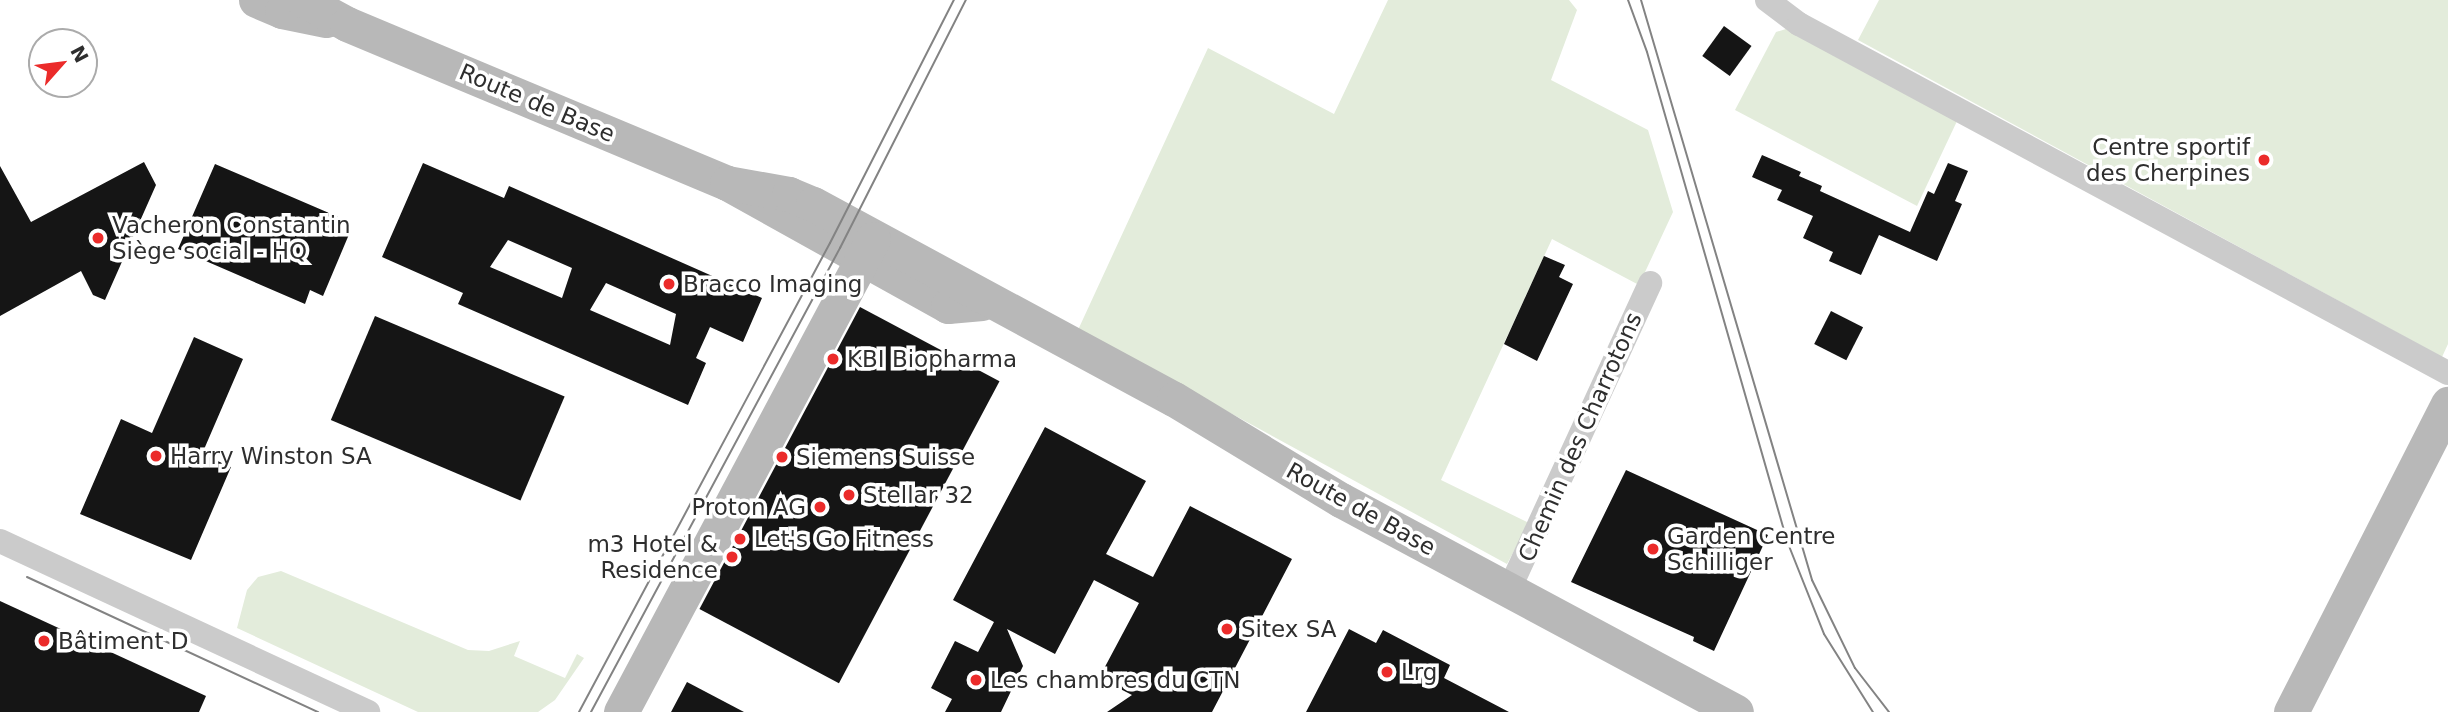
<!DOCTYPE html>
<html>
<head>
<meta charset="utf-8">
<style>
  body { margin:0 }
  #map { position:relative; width:2448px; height:712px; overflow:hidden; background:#fff; font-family:"DejaVu Sans",sans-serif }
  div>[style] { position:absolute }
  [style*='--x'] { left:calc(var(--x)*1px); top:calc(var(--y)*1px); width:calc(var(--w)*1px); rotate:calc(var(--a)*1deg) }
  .green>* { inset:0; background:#e3ecdb }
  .building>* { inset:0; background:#151515; transform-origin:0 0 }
  .street>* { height:24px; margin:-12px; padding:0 12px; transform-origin:12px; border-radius:12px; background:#cbcbcb }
  .secondary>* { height:35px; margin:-17.5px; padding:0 17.5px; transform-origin:17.5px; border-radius:17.5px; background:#b8b8b8 }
  .tram>* { height:2px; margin:-1px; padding:0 1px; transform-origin:1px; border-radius:1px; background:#838383 }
  .dots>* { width:19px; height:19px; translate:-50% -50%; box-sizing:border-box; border:4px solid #fff; border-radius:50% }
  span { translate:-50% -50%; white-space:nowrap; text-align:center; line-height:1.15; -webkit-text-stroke:7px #fff; paint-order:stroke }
  .street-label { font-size:23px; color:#2e2e2e }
  .poi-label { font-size:23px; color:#2e2e2e }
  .right { translate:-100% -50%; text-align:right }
  .left { translate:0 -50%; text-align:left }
  .north { position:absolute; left:28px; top:28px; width:70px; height:70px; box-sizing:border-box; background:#fff; border:2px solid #ababab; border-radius:50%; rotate:62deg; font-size:19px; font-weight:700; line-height:28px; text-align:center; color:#2e2e2e }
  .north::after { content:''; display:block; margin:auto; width:24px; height:32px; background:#eb2b2a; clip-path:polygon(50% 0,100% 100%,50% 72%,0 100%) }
</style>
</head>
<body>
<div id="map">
  <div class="green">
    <i style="clip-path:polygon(1388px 0,1569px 0,1577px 10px,1551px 80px,1648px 130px,1673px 212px,1639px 285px,1552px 239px,1441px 480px,1529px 523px,1507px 564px,1078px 330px,1208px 48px,1334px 114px)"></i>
    <i style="clip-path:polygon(1879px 0,2448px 0,2448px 344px,2442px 357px,1858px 40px)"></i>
    <i style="clip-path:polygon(1786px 29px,1958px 119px,1917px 206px,1735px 110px,1776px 32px)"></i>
    <i style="clip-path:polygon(281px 571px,468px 650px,489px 651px,520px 641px,514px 656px,565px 678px,577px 654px,584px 658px,555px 700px,538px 712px,418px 712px,237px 628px,247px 590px,258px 577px)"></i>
  </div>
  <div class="building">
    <i style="left:1724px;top:26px;width:34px;height:37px;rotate:36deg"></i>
    <i style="clip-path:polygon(1762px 155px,1801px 172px,1799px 176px,1822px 186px,1820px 191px,1910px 232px,1928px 191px,1934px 194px,1948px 163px,1968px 171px,1955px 201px,1962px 204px,1937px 261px,1879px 235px,1861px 275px,1829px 261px,1833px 252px,1803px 238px,1813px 216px,1777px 200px,1782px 190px,1752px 177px)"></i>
    <i style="clip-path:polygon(144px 162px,156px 185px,105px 300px,93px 295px,81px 271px,0 316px,0 166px,31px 222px)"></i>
    <i style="clip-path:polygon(evenodd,423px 163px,504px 198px,509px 186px,762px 298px,743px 342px,710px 327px,696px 358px,706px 363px,688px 405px,458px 304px,463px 293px,382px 257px,423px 163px,508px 240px,572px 268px,562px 298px,490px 267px,508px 240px,423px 163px,606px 283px,676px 314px,670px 345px,590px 310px,606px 283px)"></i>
    <i style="clip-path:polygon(215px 164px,343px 219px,340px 227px,350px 232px,323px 296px,310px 290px,305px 304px,178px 249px)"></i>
    <i style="clip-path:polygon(1544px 256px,1565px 265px,1559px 277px,1573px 284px,1537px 361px,1504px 344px)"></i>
    <i style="left:860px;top:307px;width:158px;height:342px;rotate:28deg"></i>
    <i style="left:1831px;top:311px;width:36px;height:37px;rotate:27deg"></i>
    <i style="left:375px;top:316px;width:206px;height:113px;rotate:23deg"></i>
    <i style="clip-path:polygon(194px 337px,243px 359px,202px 454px,231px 467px,191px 560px,80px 514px,121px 419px,152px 433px)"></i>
    <i style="clip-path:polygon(1045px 427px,1146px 481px,1106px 554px,1153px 577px,1190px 506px,1292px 559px,1212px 712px,1107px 712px,1132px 695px,1099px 678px,1139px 603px,1094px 580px,1055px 654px,1007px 629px,1023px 666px,1001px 712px,945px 712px,952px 699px,931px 688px,955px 641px,978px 652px,994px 622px,953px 600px)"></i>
    <i style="clip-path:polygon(1626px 470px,1768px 535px,1714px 651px,1693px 641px,1694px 637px,1571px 582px)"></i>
    <i style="clip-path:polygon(0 601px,206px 696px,199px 712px,0 712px)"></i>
    <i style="clip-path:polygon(1349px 629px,1376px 643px,1383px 630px,1450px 665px,1444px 678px,1509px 712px,1306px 712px)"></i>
    <i style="clip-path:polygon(687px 682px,744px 712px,671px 712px)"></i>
  </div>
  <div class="street">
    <i style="--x:1767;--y:0;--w:40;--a:37"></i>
    <i style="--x:1799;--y:24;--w:737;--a:28.27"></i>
    <i style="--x:0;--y:541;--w:406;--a:24.9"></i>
    <i style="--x:1509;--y:590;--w:338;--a:-65.3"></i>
  </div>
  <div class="secondary">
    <i style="--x:256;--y:0;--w:28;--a:23"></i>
    <i style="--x:282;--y:11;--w:45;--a:11.6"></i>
    <i style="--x:303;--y:0;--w:50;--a:28.6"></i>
    <i style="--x:347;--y:24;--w:412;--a:22.7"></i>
    <i style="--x:727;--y:183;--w:253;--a:29.1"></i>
    <i style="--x:948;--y:306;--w:34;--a:-5"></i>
    <i style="--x:727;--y:183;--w:63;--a:10.1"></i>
    <i style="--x:789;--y:194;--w:26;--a:23"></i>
    <i style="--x:813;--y:204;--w:410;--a:28.4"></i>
    <i style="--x:1174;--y:399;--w:195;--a:31.2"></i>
    <i style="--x:1341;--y:500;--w:448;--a:28.2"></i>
    <i style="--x:621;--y:712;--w:536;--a:-61.95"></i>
    <i style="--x:2291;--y:712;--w:346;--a:-63"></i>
  </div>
  <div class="tram">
    <i style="--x:1628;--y:0;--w:55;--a:69.9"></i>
    <i style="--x:1647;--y:52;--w:509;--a:74.02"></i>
    <i style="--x:1787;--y:541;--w:100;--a:68.3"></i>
    <i style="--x:1824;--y:634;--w:92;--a:57.9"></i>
    <i style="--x:1641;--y:0;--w:605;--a:73.57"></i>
    <i style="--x:1812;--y:580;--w:98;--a:64"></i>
    <i style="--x:1855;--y:668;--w:56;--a:52.3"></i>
    <i style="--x:27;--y:577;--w:321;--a:24.9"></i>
    <i style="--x:579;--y:712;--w:532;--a:-61.85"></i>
    <i style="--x:830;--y:243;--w:273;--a:-63"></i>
    <i style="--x:591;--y:712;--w:527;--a:-61.78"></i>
    <i style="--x:840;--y:248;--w:278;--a:-63.1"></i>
  </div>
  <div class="dots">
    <i style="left:2264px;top:160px;background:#eb2b2a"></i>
    <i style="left:98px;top:238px;background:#eb2b2a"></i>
    <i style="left:669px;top:284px;background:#eb2b2a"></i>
    <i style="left:833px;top:359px;background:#eb2b2a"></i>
    <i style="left:156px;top:456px;background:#eb2b2a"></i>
    <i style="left:782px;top:457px;background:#eb2b2a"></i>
    <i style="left:849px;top:495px;background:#eb2b2a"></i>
    <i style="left:820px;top:507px;background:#eb2b2a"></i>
    <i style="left:740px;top:539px;background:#eb2b2a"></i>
    <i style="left:1653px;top:549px;background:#eb2b2a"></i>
    <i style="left:732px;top:557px;background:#eb2b2a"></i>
    <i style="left:1227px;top:629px;background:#eb2b2a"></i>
    <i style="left:44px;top:641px;background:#eb2b2a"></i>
    <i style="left:1387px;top:672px;background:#eb2b2a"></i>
    <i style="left:976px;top:680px;background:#eb2b2a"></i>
  </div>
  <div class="street-label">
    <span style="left:537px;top:103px;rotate:23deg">Route de Base</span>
    <span style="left:1580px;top:437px;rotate:-66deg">Chemin des Charrotons</span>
    <span style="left:1361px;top:509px;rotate:29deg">Route de Base</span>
  </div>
  <div class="poi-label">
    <span class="right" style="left:2250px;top:160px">Centre sportif<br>des Cherpines</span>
    <span class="left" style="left:112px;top:238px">Vacheron Constantin<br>Siège social - HQ</span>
    <span class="left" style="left:683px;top:284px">Bracco Imaging</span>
    <span class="left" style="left:847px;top:359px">KBI Biopharma</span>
    <span class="left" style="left:170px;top:456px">Harry Winston SA</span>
    <span class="left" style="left:796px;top:457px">Siemens Suisse</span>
    <span class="left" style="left:863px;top:495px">Stellar 32</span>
    <span class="right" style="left:806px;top:507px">Proton AG</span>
    <span class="left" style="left:1667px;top:549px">Garden Centre<br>Schilliger</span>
    <span class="left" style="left:754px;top:539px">Let's Go Fitness</span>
    <span class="right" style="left:718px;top:557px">m3 Hotel &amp;<br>Residence</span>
    <span class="left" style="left:1241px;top:629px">Sitex SA</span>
    <span class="left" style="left:58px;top:641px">Bâtiment D</span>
    <span class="left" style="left:1401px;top:672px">Lrg</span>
    <span class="left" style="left:990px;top:680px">Les chambres du CTN</span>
  </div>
  <div class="north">N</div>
</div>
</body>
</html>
